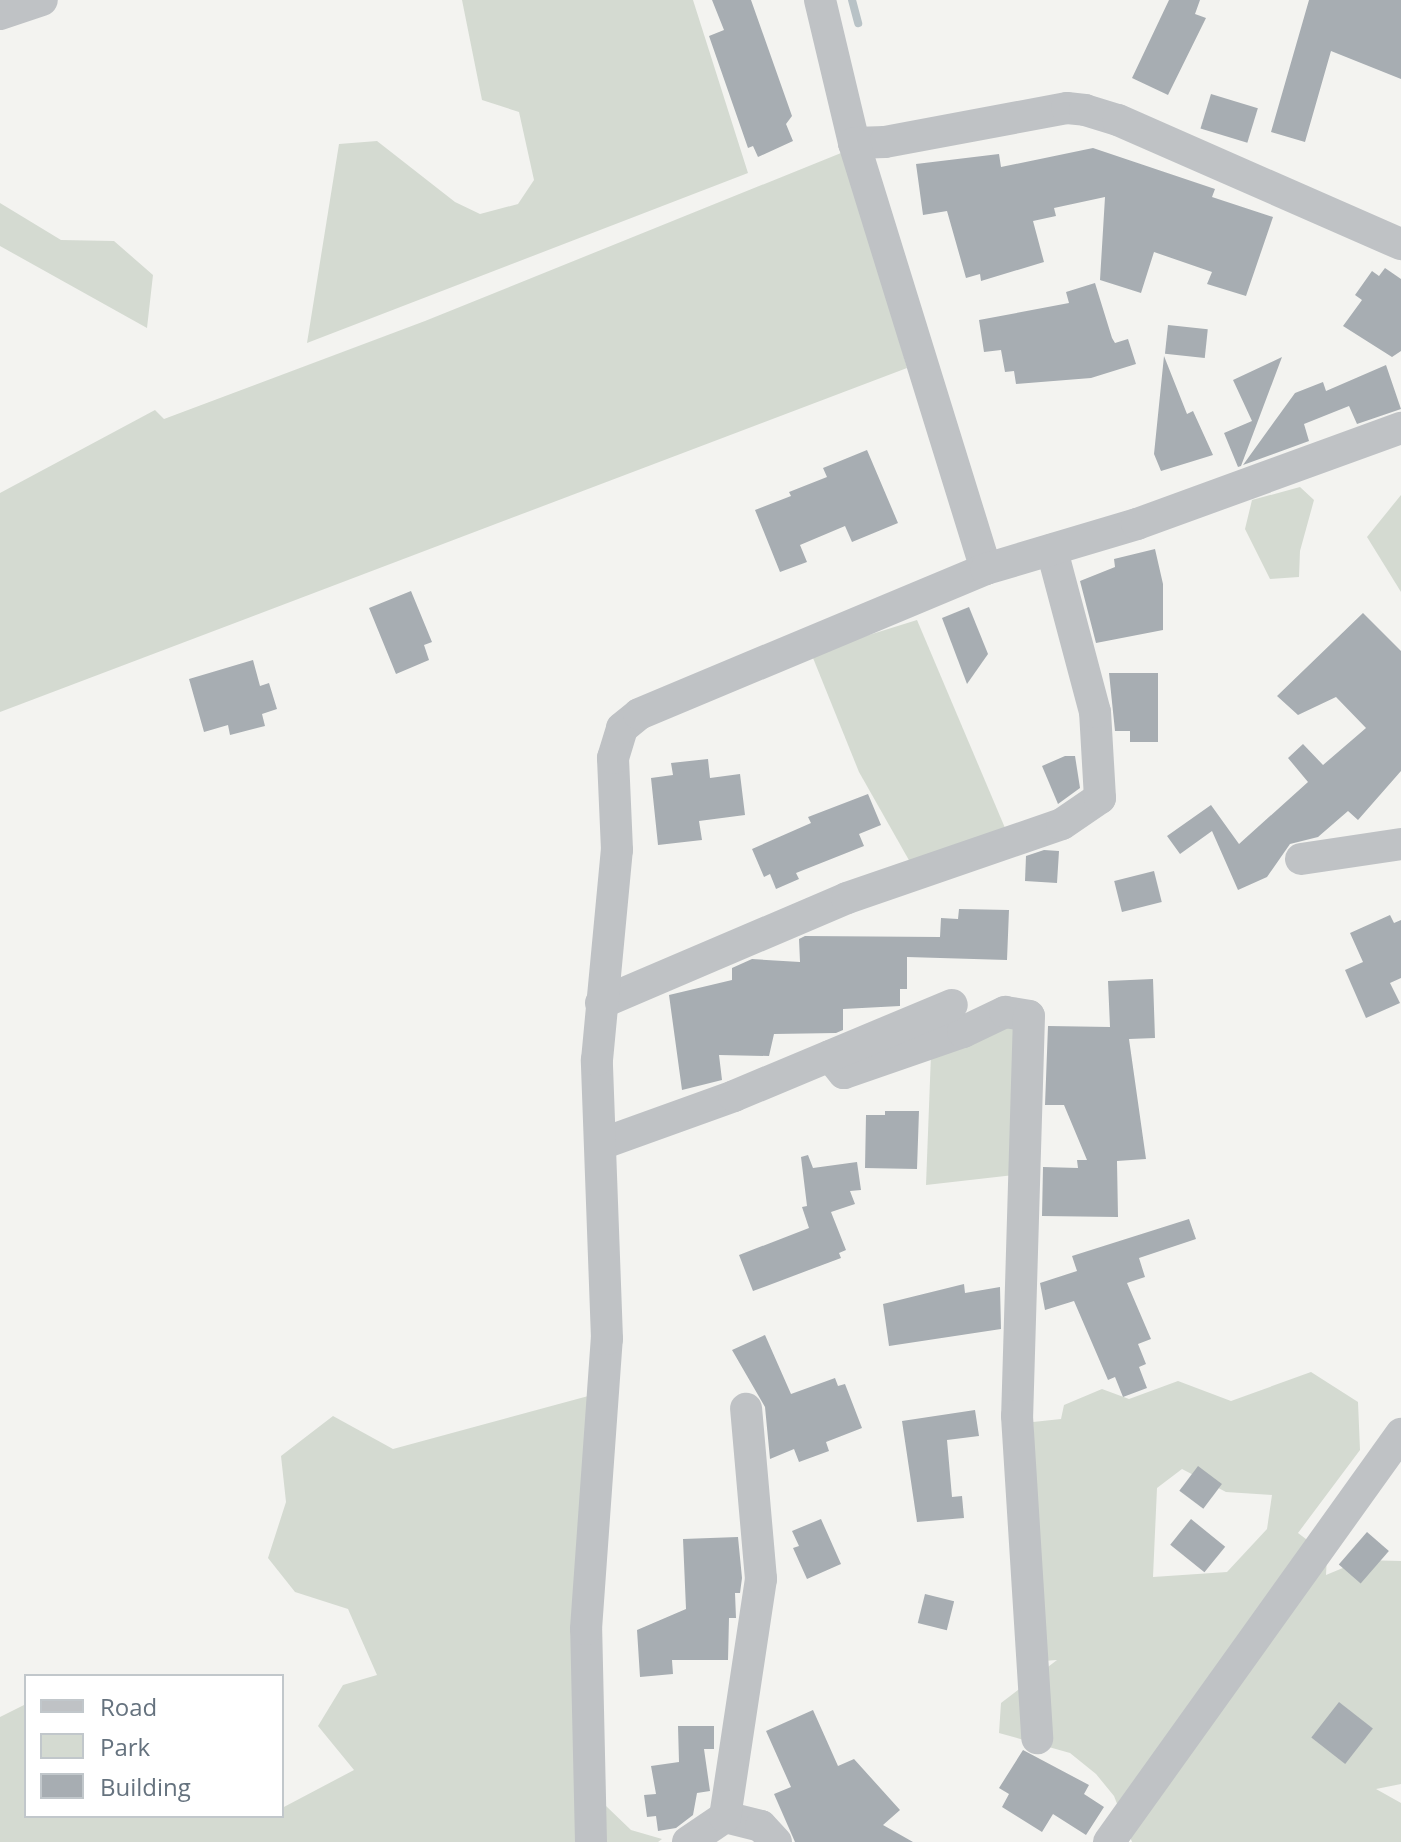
<!DOCTYPE html>
<html>
<head>
<meta charset="utf-8">
<style>
  body { margin:0 }
  #map { position:relative; width:1401px; height:1842px; overflow:hidden; background:#f3f3f0; font-family:"Open Sans",sans-serif }
  div>[style] { position:absolute }
  [style*='--x'] { left:calc(var(--x)*1px); top:calc(var(--y)*1px); width:calc(var(--w)*1px); rotate:calc(var(--a)*1deg) }
  .green>* { inset:0; background:#d4dad1 }
  .stream>* { height:8px; margin:-4px; padding:0 4px; transform-origin:4px; border-radius:4px; background:#b8c2c6 }
  .building>* { inset:0; background:#a7adb2; transform-origin:0 0 }
  .minor>* { height:32px; margin:-16px; padding:0 16px; transform-origin:16px; border-radius:16px; background:#bfc2c5 }
  span { translate:-50% -50%; white-space:nowrap; text-align:center; line-height:1.15; -webkit-text-stroke:8px #fff; paint-order:stroke }
  .legend { position:absolute; left:24px; top:1674px; width:260px; height:144px; box-sizing:border-box; background:#fff; border:2px solid #c1c7cb; margin:0; padding:10px 14px; list-style:none; font-size:24px; color:#65727e }
  .legend li { display:flex; align-items:center; gap:16px; height:40px }
  .legend b { width:40px; border:2px solid #c1c7cb }
</style>
</head>
<body>
<div id="map">
  <div class="green">
    <i style="clip-path:polygon(462px 0,693px 0,748px 173px,307px 343px,339px 144px,377px 141px,455px 202px,480px 214px,518px 204px,534px 180px,519px 112px,482px 100px)"></i>
    <i style="clip-path:polygon(846px 151px,907px 368px,0 712px,0 493px,155px 410px,164px 419px,425px 321px)"></i>
    <i style="clip-path:polygon(0 203px,61px 240px,114px 241px,153px 275px,147px 328px,0 246px)"></i>
    <i style="clip-path:polygon(1300px 487px,1314px 500px,1300px 551px,1299px 577px,1270px 579px,1245px 529px,1252px 500px)"></i>
    <i style="clip-path:polygon(1401px 495px,1401px 592px,1367px 537px)"></i>
    <i style="clip-path:polygon(917px 620px,1008px 835px,910px 862px,859px 772px,811px 653px)"></i>
    <i style="clip-path:polygon(1019px 1020px,1014px 1175px,926px 1185px,931px 1054px)"></i>
    <i style="clip-path:polygon(evenodd,1311px 1372px,1358px 1402px,1360px 1450px,1298px 1533px,1327px 1555px,1326px 1575px,1362px 1560px,1401px 1561px,1401px 1784px,1376px 1789px,1401px 1803px,1401px 1842px,1132px 1842px,1114px 1796px,1096px 1774px,1070px 1753px,999px 1733px,1001px 1703px,1057px 1660px,1043px 1661px,1033px 1422px,1061px 1419px,1064px 1405px,1102px 1389px,1129px 1399px,1178px 1381px,1231px 1401px,1311px 1372px,1182px 1469px,1226px 1492px,1272px 1495px,1267px 1529px,1227px 1572px,1153px 1577px,1157px 1488px,1182px 1469px)"></i>
    <i style="clip-path:polygon(592px 1395px,577px 1813px,606px 1806px,631px 1830px,662px 1839px,658px 1842px,0 1842px,0 1717px,24px 1705px,26px 1816px,282px 1816px,282px 1808px,354px 1770px,318px 1726px,343px 1685px,377px 1675px,348px 1609px,295px 1592px,268px 1558px,286px 1502px,281px 1456px,333px 1416px,393px 1449px)"></i>
  </div>
  <div class="stream">
    <i style="--x:852;--y:0;--w:24;--a:75"></i>
  </div>
  <div class="building">
    <i style="clip-path:polygon(712px 0,751px 0,792px 116px,786px 124px,793px 141px,758px 157px,753px 146px,748px 148px,709px 36px,724px 30px)"></i>
    <i style="clip-path:polygon(1169px 0,1200px 0,1195px 14px,1206px 18px,1168px 95px,1132px 78px)"></i>
    <i style="clip-path:polygon(1309px 0,1401px 0,1401px 79px,1331px 51px,1305px 142px,1271px 132px)"></i>
    <i style="left:1211px;top:94px;width:49px;height:36px;rotate:17deg"></i>
    <i style="clip-path:polygon(1093px 148px,1215px 189px,1212px 197px,1273px 217px,1246px 296px,1207px 284px,1212px 272px,1154px 252px,1141px 293px,1100px 280px,1105px 197px,1054px 208px,1056px 216px,1033px 221px,1044px 262px,981px 281px,980px 274px,966px 278px,947px 211px,923px 215px,916px 164px,999px 154px,1001px 167px)"></i>
    <i style="clip-path:polygon(1385px 268px,1401px 279px,1401px 351px,1392px 357px,1343px 326px,1362px 300px,1355px 295px,1372px 271px,1379px 276px)"></i>
    <i style="clip-path:polygon(1095px 283px,1112px 338px,1115px 343px,1128px 339px,1136px 364px,1091px 378px,1016px 384px,1014px 371px,1005px 372px,1001px 350px,984px 352px,979px 320px,1069px 303px,1066px 292px)"></i>
    <i style="left:1168px;top:325px;width:40px;height:29px;rotate:6deg"></i>
    <i style="clip-path:polygon(1164px 356px,1187px 414px,1193px 411px,1213px 455px,1161px 471px,1154px 454px)"></i>
    <i style="clip-path:polygon(1282px 357px,1241px 466px,1238px 467px,1224px 433px,1252px 421px,1233px 380px)"></i>
    <i style="clip-path:polygon(1386px 365px,1401px 409px,1357px 424px,1349px 406px,1304px 424px,1309px 441px,1243px 465px,1295px 393px,1323px 382px,1326px 391px)"></i>
    <i style="clip-path:polygon(867px 450px,898px 523px,852px 542px,845px 526px,800px 545px,807px 562px,780px 572px,755px 510px,791px 496px,789px 492px,827px 477px,823px 468px)"></i>
    <i style="clip-path:polygon(1155px 549px,1163px 584px,1163px 630px,1096px 643px,1080px 581px,1115px 567px,1114px 559px)"></i>
    <i style="clip-path:polygon(411px 591px,432px 642px,424px 645px,429px 660px,396px 674px,369px 608px)"></i>
    <i style="clip-path:polygon(969px 607px,988px 654px,967px 684px,942px 618px)"></i>
    <i style="clip-path:polygon(1363px 613px,1401px 651px,1401px 771px,1358px 820px,1348px 811px,1318px 837px,1290px 844px,1267px 877px,1238px 890px,1212px 831px,1180px 854px,1167px 836px,1211px 805px,1239px 844px,1308px 782px,1288px 758px,1303px 744px,1323px 765px,1366px 728px,1336px 697px,1298px 715px,1277px 696px)"></i>
    <i style="clip-path:polygon(253px 660px,260px 686px,269px 683px,277px 709px,262px 714px,265px 726px,230px 735px,228px 725px,204px 732px,189px 679px)"></i>
    <i style="clip-path:polygon(1109px 673px,1158px 673px,1158px 742px,1130px 742px,1130px 731px,1115px 731px)"></i>
    <i style="clip-path:polygon(1065px 756px,1075px 756px,1080px 788px,1058px 804px,1042px 766px)"></i>
    <i style="clip-path:polygon(708px 759px,710px 778px,740px 774px,745px 815px,699px 821px,702px 840px,658px 845px,651px 778px,673px 775px,671px 763px)"></i>
    <i style="clip-path:polygon(868px 794px,881px 825px,859px 834px,864px 846px,796px 873px,799px 879px,776px 889px,770px 874px,764px 877px,752px 849px,811px 823px,808px 817px)"></i>
    <i style="clip-path:polygon(1044px 850px,1059px 851px,1057px 883px,1025px 881px,1026px 856px)"></i>
    <i style="left:1154px;top:871px;width:32px;height:41px;rotate:76deg"></i>
    <i style="clip-path:polygon(959px 909px,1009px 910px,1007px 960px,907px 957px,907px 989px,900px 989px,900px 1006px,843px 1009px,843px 1030px,836px 1033px,774px 1034px,769px 1056px,719px 1055px,722px 1080px,682px 1090px,669px 995px,732px 980px,732px 968px,752px 959px,800px 962px,799px 939px,805px 936px,940px 937px,941px 918px,958px 919px)"></i>
    <i style="clip-path:polygon(1390px 915px,1394px 923px,1401px 920px,1401px 978px,1390px 983px,1400px 1003px,1366px 1018px,1345px 970px,1363px 962px,1350px 933px)"></i>
    <i style="clip-path:polygon(1153px 979px,1155px 1038px,1129px 1039px,1146px 1159px,1117px 1161px,1118px 1217px,1042px 1216px,1043px 1167px,1078px 1168px,1077px 1160px,1087px 1160px,1064px 1105px,1045px 1105px,1048px 1026px,1110px 1027px,1108px 981px)"></i>
    <i style="clip-path:polygon(885px 1111px,919px 1111px,917px 1169px,865px 1168px,866px 1115px,885px 1115px)"></i>
    <i style="clip-path:polygon(808px 1155px,813px 1168px,857px 1162px,861px 1190px,850px 1191px,855px 1204px,831px 1212px,846px 1250px,839px 1253px,841px 1258px,753px 1291px,739px 1255px,809px 1228px,802px 1207px,807px 1206px,801px 1157px)"></i>
    <i style="clip-path:polygon(1189px 1219px,1196px 1239px,1139px 1258px,1145px 1277px,1127px 1283px,1151px 1339px,1138px 1344px,1146px 1364px,1139px 1367px,1147px 1388px,1123px 1397px,1115px 1377px,1108px 1380px,1074px 1301px,1045px 1310px,1040px 1283px,1077px 1271px,1072px 1256px)"></i>
    <i style="clip-path:polygon(964px 1284px,965px 1293px,1000px 1287px,1001px 1329px,889px 1346px,883px 1304px)"></i>
    <i style="clip-path:polygon(765px 1335px,791px 1394px,835px 1378px,838px 1386px,845px 1384px,862px 1428px,826px 1442px,829px 1451px,799px 1462px,794px 1449px,770px 1459px,765px 1407px,732px 1350px)"></i>
    <i style="clip-path:polygon(975px 1410px,979px 1436px,947px 1440px,952px 1497px,962px 1496px,964px 1518px,917px 1522px,902px 1421px)"></i>
    <i style="left:1198px;top:1466px;width:30px;height:31px;rotate:37deg"></i>
    <i style="clip-path:polygon(821px 1519px,841px 1564px,807px 1579px,793px 1548px,799px 1546px,792px 1531px)"></i>
    <i style="left:1191px;top:1519px;width:44px;height:33px;rotate:39deg"></i>
    <i style="left:1367px;top:1532px;width:29px;height:43px;rotate:41deg"></i>
    <i style="clip-path:polygon(738px 1537px,742px 1578px,740px 1593px,735px 1593px,736px 1618px,729px 1618px,728px 1660px,672px 1660px,673px 1674px,640px 1677px,637px 1630px,686px 1609px,683px 1539px)"></i>
    <i style="left:925px;top:1594px;width:30px;height:30px;rotate:14deg"></i>
    <i style="left:1339px;top:1702px;width:43px;height:45px;rotate:38deg"></i>
    <i style="clip-path:polygon(813px 1710px,838px 1766px,854px 1759px,900px 1810px,883px 1825px,913px 1842px,795px 1842px,774px 1794px,791px 1787px,766px 1731px)"></i>
    <i style="clip-path:polygon(678px 1726px,714px 1726px,714px 1749px,704px 1749px,710px 1791px,697px 1793px,693px 1815px,676px 1828px,658px 1831px,656px 1816px,647px 1817px,644px 1795px,656px 1794px,651px 1766px,679px 1762px)"></i>
    <i style="clip-path:polygon(1023px 1750px,1089px 1785px,1084px 1794px,1104px 1807px,1086px 1835px,1053px 1814px,1042px 1832px,1002px 1807px,1009px 1794px,999px 1788px)"></i>
  </div>
  <div class="minor">
    <i style="--x:820;--y:0;--w:147;--a:76.6"></i>
    <i style="--x:854;--y:143;--w:31;--a:-2"></i>
    <i style="--x:885;--y:142;--w:185;--a:-10.6"></i>
    <i style="--x:1067;--y:108;--w:18;--a:6"></i>
    <i style="--x:1085;--y:110;--w:34;--a:17"></i>
    <i style="--x:1118;--y:120;--w:309;--a:23.7"></i>
    <i style="--x:0;--y:14;--w:44;--a:-18.4"></i>
    <i style="--x:854;--y:143;--w:446;--a:72.8"></i>
    <i style="--x:1301;--y:859;--w:101;--a:-8.5"></i>
    <i style="--x:601;--y:1003;--w:267;--a:-23.1"></i>
    <i style="--x:847;--y:898;--w:227;--a:-19"></i>
    <i style="--x:1062;--y:824;--w:46;--a:-34.4"></i>
    <i style="--x:1100;--y:798;--w:86;--a:-93.3"></i>
    <i style="--x:1095;--y:712;--w:168;--a:-104.9"></i>
    <i style="--x:830;--y:1056;--w:22;--a:51"></i>
    <i style="--x:844;--y:1073;--w:126;--a:-19"></i>
    <i style="--x:963;--y:1032;--w:47;--a:-25.5"></i>
    <i style="--x:1005;--y:1012;--w:24;--a:9"></i>
    <i style="--x:1029;--y:1016;--w:400;--a:91.7"></i>
    <i style="--x:1017;--y:1416;--w:323;--a:86.4"></i>
    <i style="--x:601;--y:1144;--w:141;--a:-19.8"></i>
    <i style="--x:734;--y:1096;--w:236;--a:-22.7"></i>
    <i style="--x:725;--y:1817;--w:37;--a:14"></i>
    <i style="--x:761;--y:1826;--w:22;--a:47"></i>
    <i style="--x:591;--y:1842;--w:213;--a:-91.3"></i>
    <i style="--x:586;--y:1629;--w:291;--a:-85.9"></i>
    <i style="--x:607;--y:1339;--w:279;--a:-92.1"></i>
    <i style="--x:597;--y:1060;--w:211;--a:-84.6"></i>
    <i style="--x:617;--y:850;--w:92;--a:-92.5"></i>
    <i style="--x:613;--y:758;--w:31;--a:-73"></i>
    <i style="--x:622;--y:728;--w:22;--a:-39"></i>
    <i style="--x:639;--y:714;--w:376;--a:-22.7"></i>
    <i style="--x:986;--y:569;--w:158;--a:-16.6"></i>
    <i style="--x:1137;--y:524;--w:281;--a:-20"></i>
    <i style="--x:688;--y:1842;--w:45;--a:-34"></i>
    <i style="--x:725;--y:1817;--w:241;--a:-81.4"></i>
    <i style="--x:761;--y:1579;--w:171;--a:-95"></i>
    <i style="--x:1109;--y:1842;--w:502;--a:-54.41"></i>
  </div>
  <ul class="legend">
  <li><b style="height:10px;background:#bfc2c5"></b>Road</li>
  <li><b style="height:22px;background:#d4dad1"></b>Park</li>
  <li><b style="height:22px;background:#a7adb2"></b>Building</li>
  </ul>
</div>
</body>
</html>
